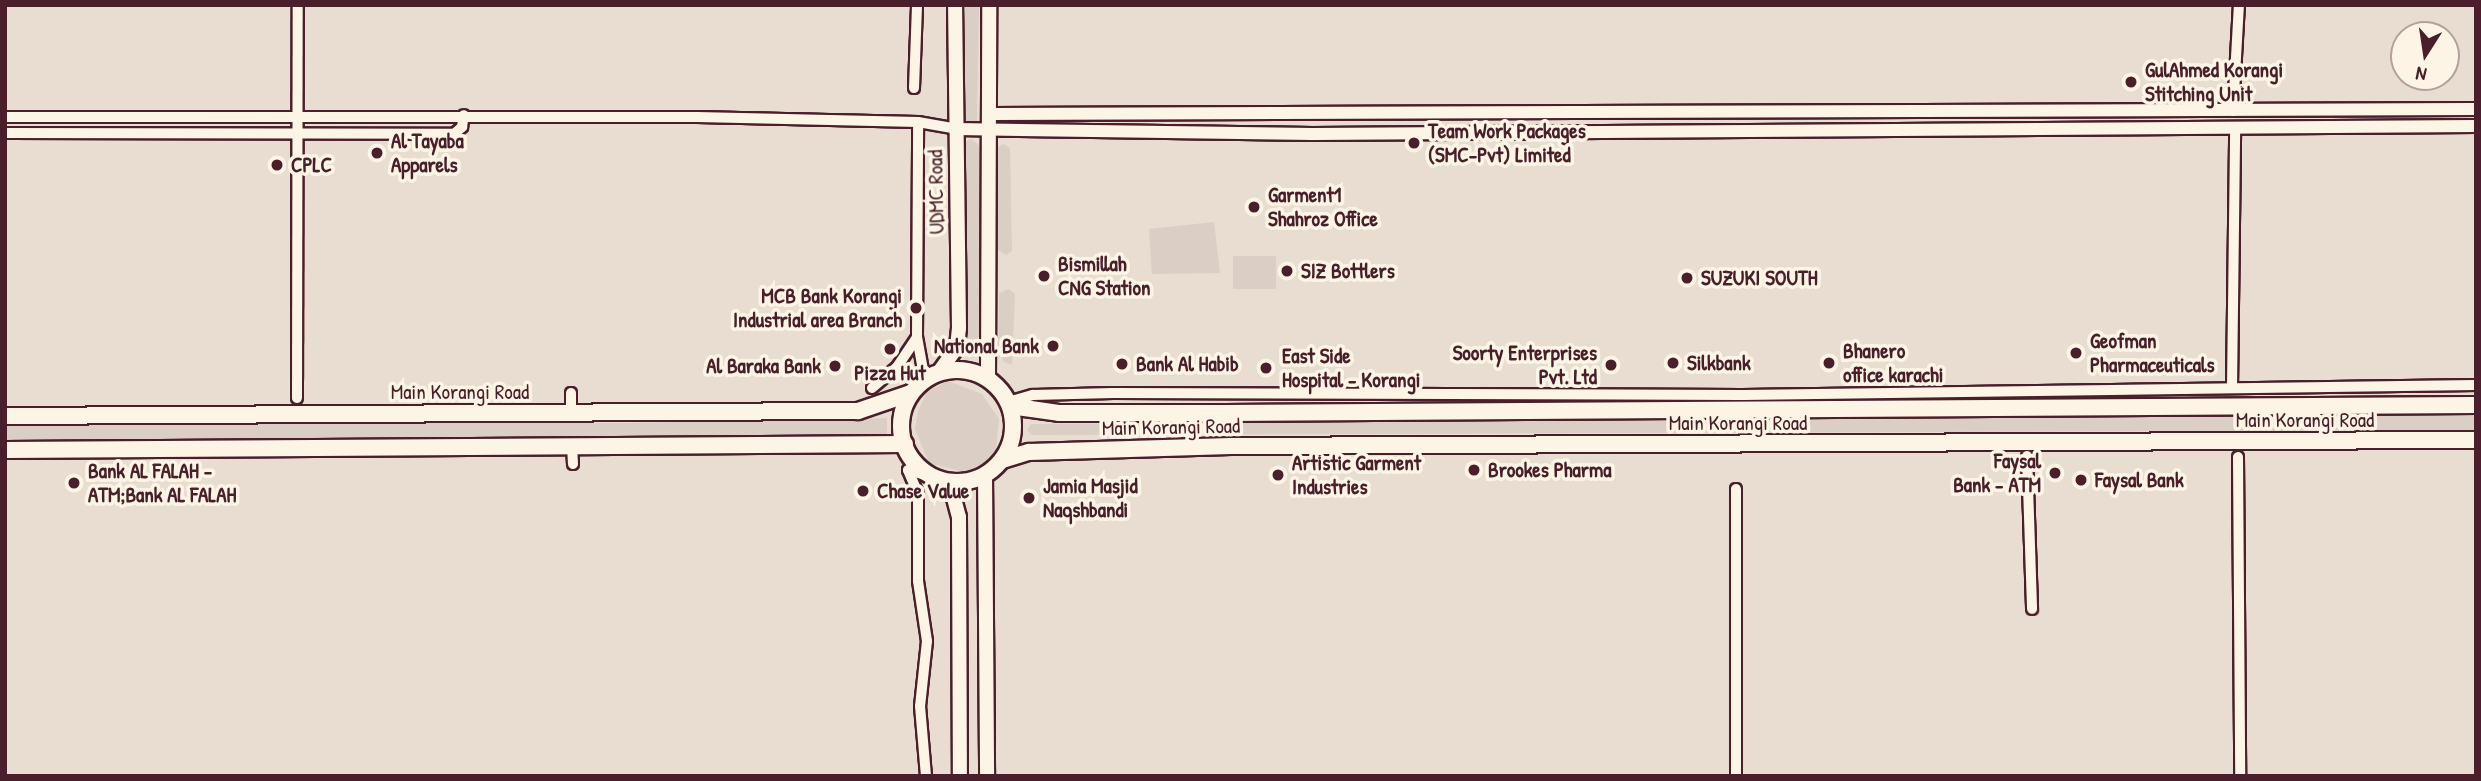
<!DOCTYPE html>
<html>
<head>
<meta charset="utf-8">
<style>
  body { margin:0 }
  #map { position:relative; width:2481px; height:781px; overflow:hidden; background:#f5ecde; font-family:"Patrick Hand",sans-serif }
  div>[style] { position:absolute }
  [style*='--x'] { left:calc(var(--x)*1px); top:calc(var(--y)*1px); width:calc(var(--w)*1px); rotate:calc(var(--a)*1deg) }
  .built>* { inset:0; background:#e8ddd0 }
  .green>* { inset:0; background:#dbcec4; transform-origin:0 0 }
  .roads { filter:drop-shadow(2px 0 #4a1f2b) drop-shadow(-2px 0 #4a1f2b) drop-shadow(0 2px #4a1f2b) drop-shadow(0 -2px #4a1f2b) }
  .minor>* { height:10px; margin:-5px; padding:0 5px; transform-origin:5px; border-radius:5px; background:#fcf5e5 }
  .tertiary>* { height:12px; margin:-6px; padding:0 6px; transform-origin:6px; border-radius:6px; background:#fcf5e5 }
  .secondary>* { height:14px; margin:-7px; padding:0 7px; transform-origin:7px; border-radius:7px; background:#fcf5e5 }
  .primary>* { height:16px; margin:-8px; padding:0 8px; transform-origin:8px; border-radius:8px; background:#fcf5e5 }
  .primary>.ring { margin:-8px; padding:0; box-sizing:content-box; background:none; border:16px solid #fcf5e5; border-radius:50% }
  .dots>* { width:19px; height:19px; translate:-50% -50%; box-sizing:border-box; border:4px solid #fcf5e5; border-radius:50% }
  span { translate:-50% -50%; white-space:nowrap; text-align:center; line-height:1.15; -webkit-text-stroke:7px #fcf5e5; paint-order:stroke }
  .poi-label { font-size:21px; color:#4a1f2b; font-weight:700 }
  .left { translate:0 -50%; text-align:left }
  .right { translate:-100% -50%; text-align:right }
  .street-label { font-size:21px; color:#4a1f2b }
  .frame { position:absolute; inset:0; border:7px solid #4a1f2b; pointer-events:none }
  .north { position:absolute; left:2390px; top:21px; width:70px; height:70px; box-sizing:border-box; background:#fcf5e5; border:2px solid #b59f9b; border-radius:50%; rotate:192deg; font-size:19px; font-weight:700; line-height:28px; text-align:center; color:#4a1f2b }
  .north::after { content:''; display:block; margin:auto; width:24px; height:32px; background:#4a1f2b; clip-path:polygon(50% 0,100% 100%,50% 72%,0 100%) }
</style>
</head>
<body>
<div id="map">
  <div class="built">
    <i style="clip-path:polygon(evenodd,5px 5px,2476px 5px,2476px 776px,5px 776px,5px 5px,2404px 35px,2446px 35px,2446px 77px,2404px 77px,2404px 35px)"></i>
  </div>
  <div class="green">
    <i style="clip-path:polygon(962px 5px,979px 5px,977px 124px,963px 121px)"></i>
    <i style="clip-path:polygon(971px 139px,981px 147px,982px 334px,970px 343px,964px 340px,962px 144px)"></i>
    <i style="clip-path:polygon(1003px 144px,1010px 148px,1012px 251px,1006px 255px,998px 250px,996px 149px)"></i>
    <i style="clip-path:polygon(1214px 222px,1220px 273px,1152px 274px,1149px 229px)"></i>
    <i style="left:1233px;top:256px;width:43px;height:33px"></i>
    <i style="clip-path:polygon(1009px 289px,1015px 294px,1012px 365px,1004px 362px,998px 346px,999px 293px)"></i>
    <i style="clip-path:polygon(948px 381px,982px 394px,999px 419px,996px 449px,986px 462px,964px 472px,929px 463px,915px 429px,918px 411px,927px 392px)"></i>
    <i style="clip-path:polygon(2476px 415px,2476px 430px,1032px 435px,1027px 430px,1031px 424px)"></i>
    <i style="clip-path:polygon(887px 418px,887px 436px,5px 440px,5px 421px,627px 423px)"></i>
  </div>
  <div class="roads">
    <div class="minor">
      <i style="--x:914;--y:88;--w:83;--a:-87.9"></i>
      <i style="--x:2233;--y:111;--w:106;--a:-86.8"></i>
      <i style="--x:5;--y:117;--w:692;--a:0"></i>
      <i style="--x:697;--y:117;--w:221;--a:1.3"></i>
      <i style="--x:918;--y:122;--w:39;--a:10"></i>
      <i style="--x:5;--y:133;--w:449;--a:0.1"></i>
      <i style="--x:454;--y:134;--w:11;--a:-41"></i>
      <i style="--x:462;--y:127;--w:12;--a:-81"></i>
      <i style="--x:917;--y:337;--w:45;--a:79.7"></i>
      <i style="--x:872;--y:388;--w:33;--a:-40"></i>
      <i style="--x:897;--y:367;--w:36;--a:-56"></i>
      <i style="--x:917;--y:337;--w:215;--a:-89.7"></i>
      <i style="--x:2232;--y:388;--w:257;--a:-89.3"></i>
      <i style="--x:571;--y:393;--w:20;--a:90"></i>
      <i style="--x:297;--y:398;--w:393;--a:-89.9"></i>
      <i style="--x:1008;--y:402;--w:26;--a:-16"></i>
      <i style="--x:1033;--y:395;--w:80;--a:-1.4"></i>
      <i style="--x:1113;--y:393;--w:630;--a:0.18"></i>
      <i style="--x:1743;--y:395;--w:733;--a:-0.78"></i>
      <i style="--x:572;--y:445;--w:19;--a:87"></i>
      <i style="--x:2027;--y:456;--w:153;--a:88.1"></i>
      <i style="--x:2238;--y:457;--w:319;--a:89.6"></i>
      <i style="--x:908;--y:470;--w:26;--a:67"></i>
      <i style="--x:918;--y:494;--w:87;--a:90"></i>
      <i style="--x:918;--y:581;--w:61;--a:81.5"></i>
      <i style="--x:927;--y:641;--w:65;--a:96.1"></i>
      <i style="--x:920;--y:706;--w:70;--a:85.1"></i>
      <i style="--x:908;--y:470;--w:33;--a:16"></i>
      <i style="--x:1736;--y:776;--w:287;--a:-90"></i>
    </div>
    <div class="tertiary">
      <i style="--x:990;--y:114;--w:1486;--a:-0.19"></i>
      <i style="--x:956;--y:129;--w:357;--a:0.8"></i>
      <i style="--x:1313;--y:134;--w:1163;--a:-0.39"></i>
    </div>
    <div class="secondary">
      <i style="--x:939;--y:372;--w:31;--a:-54"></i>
      <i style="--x:957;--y:347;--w:19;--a:-84"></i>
      <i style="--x:959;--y:328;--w:323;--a:-90.7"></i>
      <i style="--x:988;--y:378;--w:373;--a:-89.8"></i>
      <i style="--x:985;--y:474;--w:302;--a:89.6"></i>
      <i style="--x:940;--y:479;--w:17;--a:45"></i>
      <i style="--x:952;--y:491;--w:27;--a:75"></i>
      <i style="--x:959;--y:517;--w:259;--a:89.8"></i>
    </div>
    <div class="primary">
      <i class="ring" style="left:901px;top:370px;width:96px;height:96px"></i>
      <i style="--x:1010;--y:406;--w:49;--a:8.1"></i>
      <i style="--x:1059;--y:413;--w:166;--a:0"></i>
      <i style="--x:1225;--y:413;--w:1251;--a:-0.37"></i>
      <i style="--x:5;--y:416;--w:853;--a:-0.34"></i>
      <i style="--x:858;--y:411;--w:56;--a:-18.8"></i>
      <i style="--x:5;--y:450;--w:900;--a:-0.38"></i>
      <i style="--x:1002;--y:460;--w:28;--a:-17"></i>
      <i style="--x:1029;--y:452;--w:202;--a:-1.7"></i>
      <i style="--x:1231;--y:446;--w:1245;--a:-0.28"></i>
    </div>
  </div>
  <div class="dots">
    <i style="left:2131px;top:82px;background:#4a1f2b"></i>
    <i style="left:1414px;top:143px;background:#4a1f2b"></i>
    <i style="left:377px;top:153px;background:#4a1f2b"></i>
    <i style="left:277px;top:165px;background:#4a1f2b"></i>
    <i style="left:1254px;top:207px;background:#4a1f2b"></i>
    <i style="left:1287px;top:271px;background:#4a1f2b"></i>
    <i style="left:1044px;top:276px;background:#4a1f2b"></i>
    <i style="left:1687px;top:278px;background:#4a1f2b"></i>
    <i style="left:916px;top:308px;background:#4a1f2b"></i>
    <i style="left:1053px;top:346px;background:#4a1f2b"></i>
    <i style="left:890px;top:349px;background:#4a1f2b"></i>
    <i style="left:2076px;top:353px;background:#4a1f2b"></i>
    <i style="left:1673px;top:363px;background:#4a1f2b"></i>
    <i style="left:1829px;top:363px;background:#4a1f2b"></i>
    <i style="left:1122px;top:364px;background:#4a1f2b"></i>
    <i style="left:1611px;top:365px;background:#4a1f2b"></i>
    <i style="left:835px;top:366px;background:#4a1f2b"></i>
    <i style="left:1266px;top:368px;background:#4a1f2b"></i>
    <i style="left:1474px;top:470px;background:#4a1f2b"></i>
    <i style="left:2055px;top:473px;background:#4a1f2b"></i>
    <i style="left:1278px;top:475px;background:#4a1f2b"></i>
    <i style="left:2081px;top:480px;background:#4a1f2b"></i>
    <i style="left:74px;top:483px;background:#4a1f2b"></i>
    <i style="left:863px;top:491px;background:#4a1f2b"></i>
    <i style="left:1029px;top:498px;background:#4a1f2b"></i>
  </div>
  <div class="poi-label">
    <span class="left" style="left:2145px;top:82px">GulAhmed Korangi<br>Stitching Unit</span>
    <span class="left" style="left:1428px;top:143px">Team Work Packages<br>(SMC-Pvt) Limited</span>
    <span class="left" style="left:391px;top:153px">Al Tayaba<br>Apparels</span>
    <span class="left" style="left:291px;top:165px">CPLC</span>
    <span class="left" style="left:1268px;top:207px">Garment1<br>Shahroz Office</span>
    <span class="left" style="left:1058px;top:276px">Bismillah<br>CNG Station</span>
    <span class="left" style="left:1301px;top:271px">SIZ Bottlers</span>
    <span class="left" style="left:1701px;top:278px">SUZUKI SOUTH</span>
    <span class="right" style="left:902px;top:308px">MCB Bank Korangi<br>Industrial area Branch</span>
    <span class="left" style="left:2090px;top:353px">Geofman<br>Pharmaceuticals</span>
    <span class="right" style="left:1039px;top:346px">National Bank</span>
    <span class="left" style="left:1843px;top:363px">Bhanero<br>office karachi</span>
    <span class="right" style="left:1597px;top:365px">Soorty Enterprises<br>Pvt. Ltd</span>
    <span class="left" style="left:1282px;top:368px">East Side<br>Hospital - Korangi</span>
    <span class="left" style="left:1687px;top:363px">Silkbank</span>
    <span class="left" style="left:1136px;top:364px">Bank Al Habib</span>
    <span class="right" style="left:821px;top:366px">Al Baraka Bank</span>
    <span style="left:890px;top:373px">Pizza Hut</span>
    <span class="right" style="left:2041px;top:473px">Faysal<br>Bank - ATM</span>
    <span class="left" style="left:1292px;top:475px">Artistic Garment<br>Industries</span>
    <span class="left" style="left:1488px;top:470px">Brookes Pharma</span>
    <span class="left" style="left:88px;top:483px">Bank AL FALAH -<br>ATM;Bank AL FALAH</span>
    <span class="left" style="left:2095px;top:480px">Faysal Bank</span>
    <span class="left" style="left:1043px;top:498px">Jamia Masjid<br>Naqshbandi</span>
    <span class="left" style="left:877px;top:491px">Chase Value</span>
  </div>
  <div class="street-label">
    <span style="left:936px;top:192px;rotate:-91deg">UDMC Road</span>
    <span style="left:460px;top:392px">Main Korangi Road</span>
    <span style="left:2305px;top:420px">Main Korangi Road</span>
    <span style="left:1738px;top:423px">Main Korangi Road</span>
    <span style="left:1171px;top:427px;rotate:-1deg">Main Korangi Road</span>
  </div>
  <div class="frame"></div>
  <div class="north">N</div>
</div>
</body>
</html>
